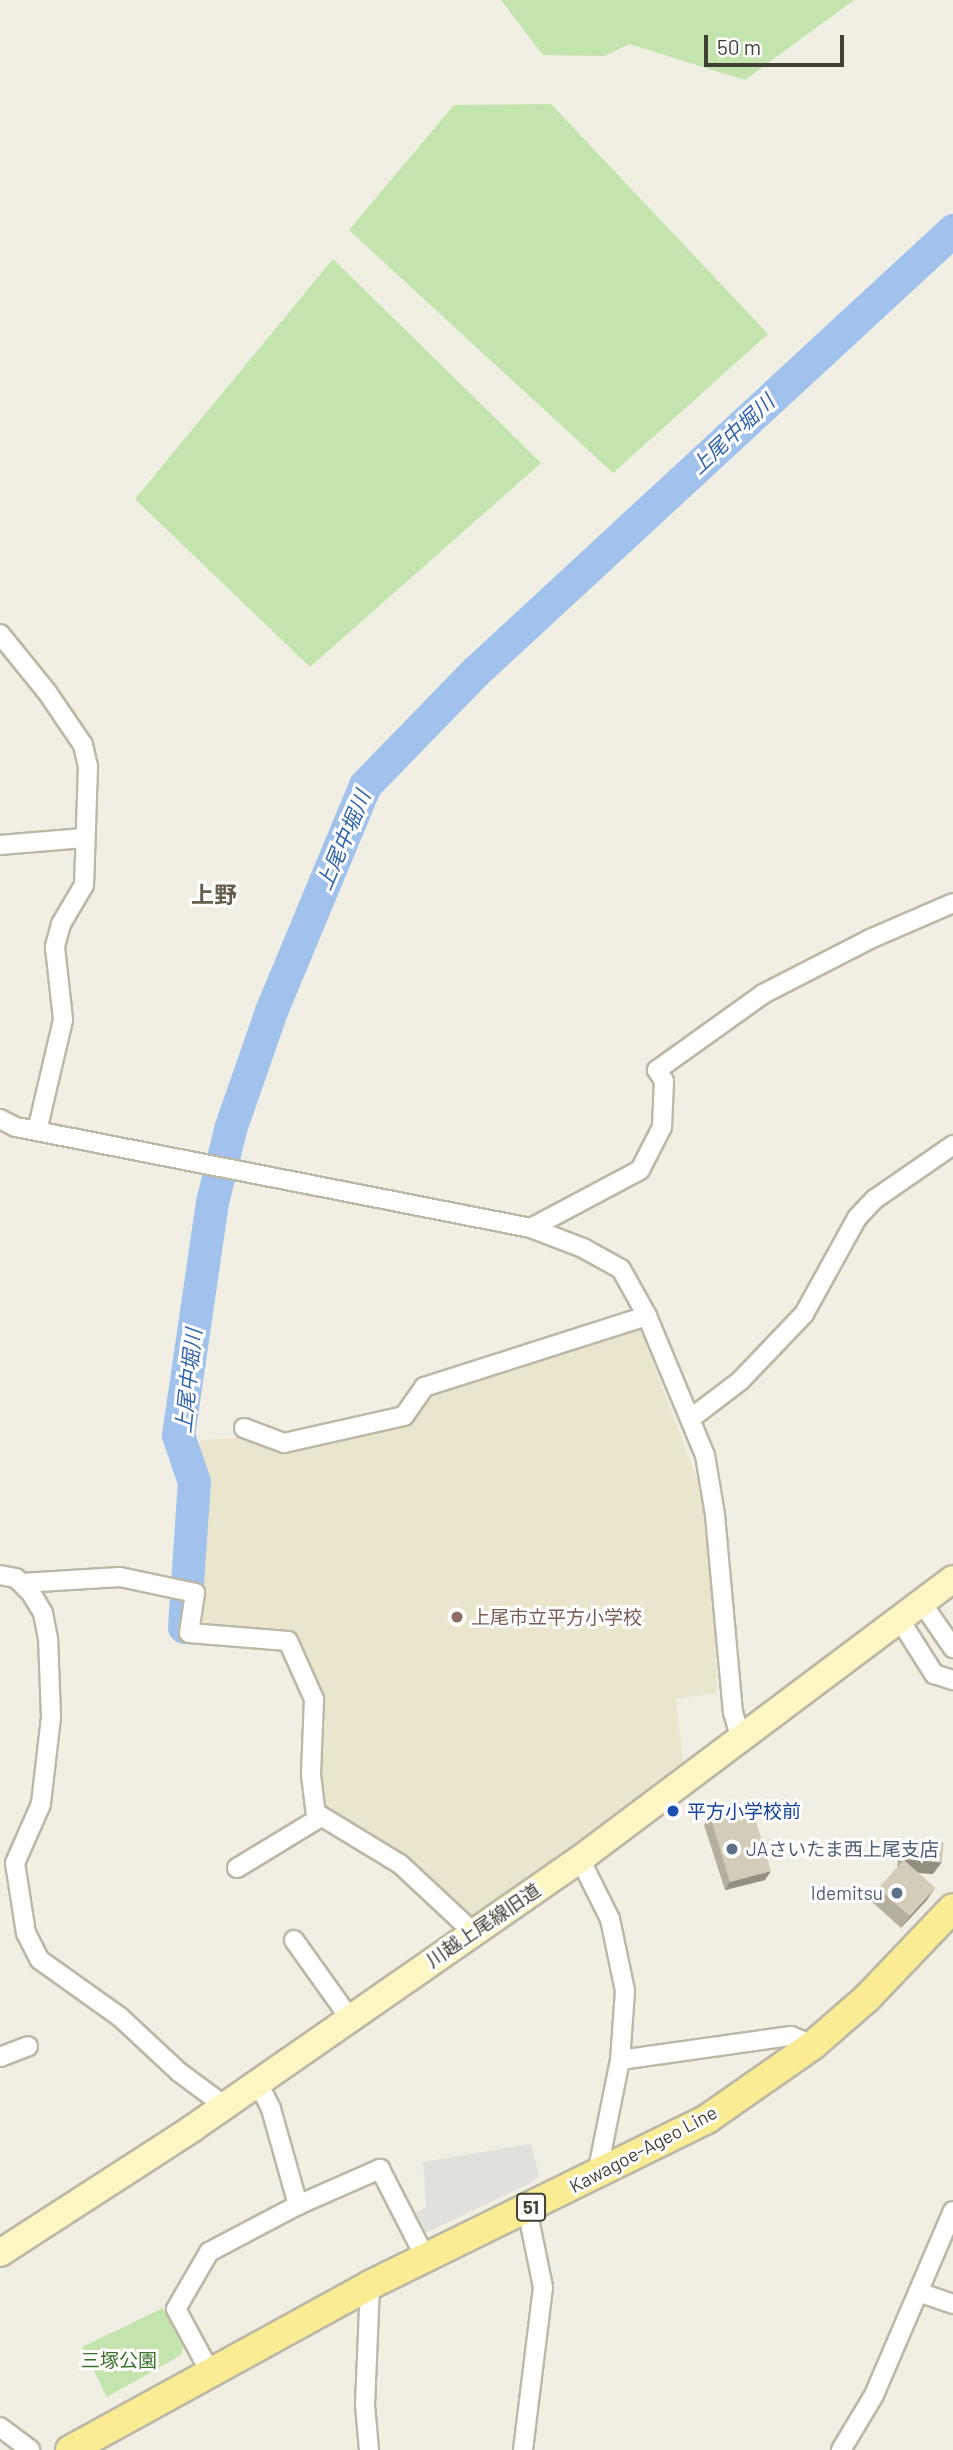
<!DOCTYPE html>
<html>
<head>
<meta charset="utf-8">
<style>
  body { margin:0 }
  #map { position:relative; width:953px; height:2450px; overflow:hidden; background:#f1efe3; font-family:Barlow,"Noto Sans JP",sans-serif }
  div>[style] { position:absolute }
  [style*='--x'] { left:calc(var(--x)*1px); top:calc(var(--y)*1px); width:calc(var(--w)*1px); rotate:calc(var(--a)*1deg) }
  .education>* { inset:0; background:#eae6ce }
  .green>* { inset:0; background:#c3e4ad }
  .parking>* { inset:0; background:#e2e0dc }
  .river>* { height:33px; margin:-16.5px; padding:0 16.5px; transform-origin:16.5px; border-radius:16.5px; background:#a1c2ec }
  .roads { filter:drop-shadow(2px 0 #bcb8a7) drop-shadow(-2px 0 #bcb8a7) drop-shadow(0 2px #bcb8a7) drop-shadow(0 -2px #bcb8a7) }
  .street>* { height:18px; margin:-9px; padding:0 9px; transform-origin:9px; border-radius:9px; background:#fff }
  .secondary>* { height:26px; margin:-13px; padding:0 13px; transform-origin:13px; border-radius:13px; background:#fcf7c2 }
  .primary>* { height:28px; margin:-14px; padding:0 14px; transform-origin:14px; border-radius:14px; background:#faec93 }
  .wall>* { inset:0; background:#b5af9f }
  .shaded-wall>* { inset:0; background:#938f82 }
  .building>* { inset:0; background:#d2ccb9; transform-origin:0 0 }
  .dots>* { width:19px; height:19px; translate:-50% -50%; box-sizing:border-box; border:4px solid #fff; border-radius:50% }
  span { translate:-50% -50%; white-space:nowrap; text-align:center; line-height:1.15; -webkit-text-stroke:6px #fff; paint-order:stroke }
  .shield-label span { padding:2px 5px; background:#fff; border:2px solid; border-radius:5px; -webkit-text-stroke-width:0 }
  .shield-label { font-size:18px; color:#423f34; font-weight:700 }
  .education-label { font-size:19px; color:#785e54 }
  .left { translate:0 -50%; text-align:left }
  .transit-label { font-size:19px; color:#164399 }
  .service-label { font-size:19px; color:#4e5e75 }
  .right { translate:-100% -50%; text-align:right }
  .street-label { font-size:19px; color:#423f34 }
  .park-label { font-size:19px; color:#3b712a }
  .water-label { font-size:21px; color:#3265a9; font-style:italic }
  .quarter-label { font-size:23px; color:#655e4c; font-weight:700 }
  .scale { position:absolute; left:704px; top:35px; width:140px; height:32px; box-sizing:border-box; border:4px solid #423f34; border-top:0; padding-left:9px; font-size:21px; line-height:24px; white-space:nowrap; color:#423f34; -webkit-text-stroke:5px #fff; paint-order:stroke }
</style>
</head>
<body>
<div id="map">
  <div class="education">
    <i style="clip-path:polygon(638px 1323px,702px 1492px,713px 1577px,717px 1693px,676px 1699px,684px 1770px,476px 1917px,465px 1918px,323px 1806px,319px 1775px,321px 1703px,291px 1635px,199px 1623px,206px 1482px,196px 1447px,201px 1440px,239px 1438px,279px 1448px,395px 1429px,413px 1417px,430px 1391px)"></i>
  </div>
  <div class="green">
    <i style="clip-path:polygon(501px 0,854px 0,745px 80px,629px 44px,605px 56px,543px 55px)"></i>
    <i style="clip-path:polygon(551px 104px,768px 334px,613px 473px,349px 230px,454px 105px)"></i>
    <i style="clip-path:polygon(333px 259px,541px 463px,310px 667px,135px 499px)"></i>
    <i style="clip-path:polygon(163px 2308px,183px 2346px,181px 2355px,107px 2397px,82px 2347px)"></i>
  </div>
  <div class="parking">
    <i style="clip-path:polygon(531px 2144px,539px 2175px,531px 2183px,421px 2235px,411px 2215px,426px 2207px,423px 2162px)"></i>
  </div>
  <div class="river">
    <i style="--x:184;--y:1627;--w:145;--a:-86.1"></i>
    <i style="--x:194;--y:1482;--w:50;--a:-108.8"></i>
    <i style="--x:178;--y:1435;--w:235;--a:-81.7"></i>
    <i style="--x:212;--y:1202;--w:78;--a:-76"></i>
    <i style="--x:231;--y:1126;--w:122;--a:-70.8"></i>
    <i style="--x:271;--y:1011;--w:245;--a:-67.4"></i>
    <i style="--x:365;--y:785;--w:159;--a:-45.8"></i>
    <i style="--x:476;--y:671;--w:650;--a:-42.75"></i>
  </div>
  <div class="roads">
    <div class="street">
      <i style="--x:0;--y:634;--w:75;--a:51"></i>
      <i style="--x:47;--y:692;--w:64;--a:55.8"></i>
      <i style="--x:83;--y:745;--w:22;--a:77"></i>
      <i style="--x:88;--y:766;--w:119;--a:91.9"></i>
      <i style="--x:84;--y:885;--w:45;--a:120.5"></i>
      <i style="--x:61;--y:924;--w:24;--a:105"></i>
      <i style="--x:55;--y:947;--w:73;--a:83.7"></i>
      <i style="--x:63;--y:1020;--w:114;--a:103.2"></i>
      <i style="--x:0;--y:845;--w:84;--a:-4.8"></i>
      <i style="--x:0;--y:1119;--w:18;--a:27"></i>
      <i style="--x:16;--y:1127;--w:525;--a:11.1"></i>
      <i style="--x:531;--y:1228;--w:56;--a:21"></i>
      <i style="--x:583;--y:1248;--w:43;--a:28.9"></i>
      <i style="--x:621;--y:1269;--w:54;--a:61"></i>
      <i style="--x:647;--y:1316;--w:151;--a:67.4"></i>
      <i style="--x:705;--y:1455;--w:61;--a:80.5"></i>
      <i style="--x:715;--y:1515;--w:198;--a:84.8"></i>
      <i style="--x:733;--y:1712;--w:29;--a:74"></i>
      <i style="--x:531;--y:1228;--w:123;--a:-28"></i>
      <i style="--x:640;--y:1170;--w:48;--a:-62.9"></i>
      <i style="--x:662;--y:1127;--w:46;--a:-87.5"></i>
      <i style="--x:664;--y:1081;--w:13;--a:-122"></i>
      <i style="--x:657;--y:1070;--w:130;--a:-35.6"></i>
      <i style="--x:763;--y:994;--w:120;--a:-27.2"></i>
      <i style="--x:870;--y:939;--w:90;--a:-23.4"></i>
      <i style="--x:690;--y:1419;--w:63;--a:-37.2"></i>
      <i style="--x:740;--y:1381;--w:93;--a:-46.3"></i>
      <i style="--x:804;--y:1314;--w:110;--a:-61.1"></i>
      <i style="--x:857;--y:1218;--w:26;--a:-47"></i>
      <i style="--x:875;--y:1199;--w:95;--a:-34.7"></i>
      <i style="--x:244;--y:1428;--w:43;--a:20.6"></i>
      <i style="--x:284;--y:1443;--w:123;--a:-12.7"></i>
      <i style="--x:404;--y:1416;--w:35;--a:-55"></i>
      <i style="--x:424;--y:1387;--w:234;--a:-17.7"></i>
      <i style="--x:0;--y:1575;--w:16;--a:11"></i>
      <i style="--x:16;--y:1578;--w:21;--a:45"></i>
      <i style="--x:31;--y:1593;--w:23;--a:59"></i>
      <i style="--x:43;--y:1613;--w:25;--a:79"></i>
      <i style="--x:48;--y:1638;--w:79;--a:87.8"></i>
      <i style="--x:51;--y:1717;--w:88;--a:96.6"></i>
      <i style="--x:41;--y:1804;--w:64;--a:113.8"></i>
      <i style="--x:15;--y:1863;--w:71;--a:81.1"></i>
      <i style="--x:26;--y:1933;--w:30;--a:63"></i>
      <i style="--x:40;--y:1960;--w:98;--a:35.5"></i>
      <i style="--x:120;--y:2017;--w:81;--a:43"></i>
      <i style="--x:179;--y:2072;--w:57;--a:36.5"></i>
      <i style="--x:22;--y:1583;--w:98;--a:-3.5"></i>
      <i style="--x:120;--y:1577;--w:77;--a:12"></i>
      <i style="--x:195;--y:1593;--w:40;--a:98.5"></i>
      <i style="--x:189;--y:1633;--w:99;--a:4.6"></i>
      <i style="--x:288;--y:1641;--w:64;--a:65.9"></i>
      <i style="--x:314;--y:1699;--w:76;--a:92.3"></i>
      <i style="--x:311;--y:1775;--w:38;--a:83"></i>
      <i style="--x:316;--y:1813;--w:98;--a:31.3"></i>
      <i style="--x:400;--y:1864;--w:100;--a:43"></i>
      <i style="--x:922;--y:1603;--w:55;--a:55.4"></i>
      <i style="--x:900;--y:1620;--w:64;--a:57.8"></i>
      <i style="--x:934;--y:1674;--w:20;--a:18"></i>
      <i style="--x:580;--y:1859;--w:67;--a:63.4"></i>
      <i style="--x:610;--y:1919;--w:74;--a:78.2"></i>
      <i style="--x:625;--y:1991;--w:69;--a:94.1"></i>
      <i style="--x:620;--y:2060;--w:116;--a:101.4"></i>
      <i style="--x:237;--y:1868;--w:98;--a:-31.3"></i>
      <i style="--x:294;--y:1940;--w:95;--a:54.5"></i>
      <i style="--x:0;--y:2057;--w:30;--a:-21"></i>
      <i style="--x:620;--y:2060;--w:173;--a:-8"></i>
      <i style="--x:791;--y:2036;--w:24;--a:22"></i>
      <i style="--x:258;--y:2083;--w:29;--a:63"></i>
      <i style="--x:271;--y:2109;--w:100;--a:74.3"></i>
      <i style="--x:921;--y:2293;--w:34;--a:19"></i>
      <i style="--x:209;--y:2370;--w:69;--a:-118.4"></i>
      <i style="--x:176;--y:2309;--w:66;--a:-59.9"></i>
      <i style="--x:209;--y:2252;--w:101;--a:-27.8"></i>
      <i style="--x:298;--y:2205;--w:90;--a:-23.7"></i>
      <i style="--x:380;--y:2169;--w:101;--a:62.9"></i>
      <i style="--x:0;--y:2427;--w:38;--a:37"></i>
      <i style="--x:369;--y:2450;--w:45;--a:-95.1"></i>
      <i style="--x:365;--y:2405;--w:120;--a:-87.6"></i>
      <i style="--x:523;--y:2450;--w:164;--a:-83"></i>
      <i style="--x:543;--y:2287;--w:80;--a:-101.6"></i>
      <i style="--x:841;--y:2450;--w:64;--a:-59"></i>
      <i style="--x:874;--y:2395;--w:200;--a:-66.8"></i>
    </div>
    <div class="secondary">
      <i style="--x:0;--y:2253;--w:230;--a:-32.9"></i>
      <i style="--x:193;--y:2128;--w:471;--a:-34.8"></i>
      <i style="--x:580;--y:1859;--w:466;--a:-36.9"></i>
    </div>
    <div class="primary">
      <i style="--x:70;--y:2450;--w:342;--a:-28.8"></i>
      <i style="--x:370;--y:2285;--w:376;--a:-26.2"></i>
      <i style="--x:707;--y:2119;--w:129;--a:-34.9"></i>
      <i style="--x:813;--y:2045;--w:72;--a:-41"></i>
      <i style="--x:867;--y:1998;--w:124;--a:-46.3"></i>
    </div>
  </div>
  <div class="wall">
    <i style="clip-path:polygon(710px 1816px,765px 1880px,725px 1890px,704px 1825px)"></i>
    <i style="clip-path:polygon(908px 1839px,933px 1874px,918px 1873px,935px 1888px,926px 1901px,901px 1928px,870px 1900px,879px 1888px,897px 1868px,899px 1852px)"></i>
  </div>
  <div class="shaded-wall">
    <i style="clip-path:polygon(906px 1859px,942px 1862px,933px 1874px,897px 1871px)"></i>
    <i style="clip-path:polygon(771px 1871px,765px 1880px,725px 1890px,730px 1882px)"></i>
    <i style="clip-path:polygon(935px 1888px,926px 1901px,901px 1928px,910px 1916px)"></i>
  </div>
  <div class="building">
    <i style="clip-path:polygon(731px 1804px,740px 1811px,752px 1808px,771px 1871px,730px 1882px,710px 1816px,727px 1811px)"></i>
    <i style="left:908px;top:1839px;width:36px;height:20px;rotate:6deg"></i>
    <i style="left:904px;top:1860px;width:42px;height:38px;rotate:42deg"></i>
  </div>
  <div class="dots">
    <i style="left:457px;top:1617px;background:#8d6e63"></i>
    <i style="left:673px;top:1811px;background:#1a4fb4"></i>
    <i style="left:732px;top:1849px;background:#5c6f8a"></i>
    <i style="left:897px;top:1893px;background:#5c6f8a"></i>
  </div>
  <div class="shield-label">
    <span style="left:531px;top:2207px">51</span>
  </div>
  <div class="education-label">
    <span class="left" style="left:471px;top:1617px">上尾市立平方小学校</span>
  </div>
  <div class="transit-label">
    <span class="left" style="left:687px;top:1811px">平方小学校前</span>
  </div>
  <div class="service-label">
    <span class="left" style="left:746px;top:1849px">JAさいたま西上尾支店</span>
    <span class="right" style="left:883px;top:1893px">Idemitsu</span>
  </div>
  <div class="street-label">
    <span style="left:483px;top:1925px;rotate:-34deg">川越上尾線旧道</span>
    <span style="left:643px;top:2149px;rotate:-28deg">Kawagoe-Ageo Line</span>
  </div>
  <div class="park-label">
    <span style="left:119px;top:2360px">三塚公園</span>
  </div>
  <div class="water-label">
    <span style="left:732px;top:434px;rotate:-43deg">上尾中堀川</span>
    <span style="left:343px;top:840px;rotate:-67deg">上尾中堀川</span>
    <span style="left:188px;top:1381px;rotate:-84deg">上尾中堀川</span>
  </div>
  <div class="quarter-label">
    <span style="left:214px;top:894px">上野</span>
  </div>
  <div class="scale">50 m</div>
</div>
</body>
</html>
